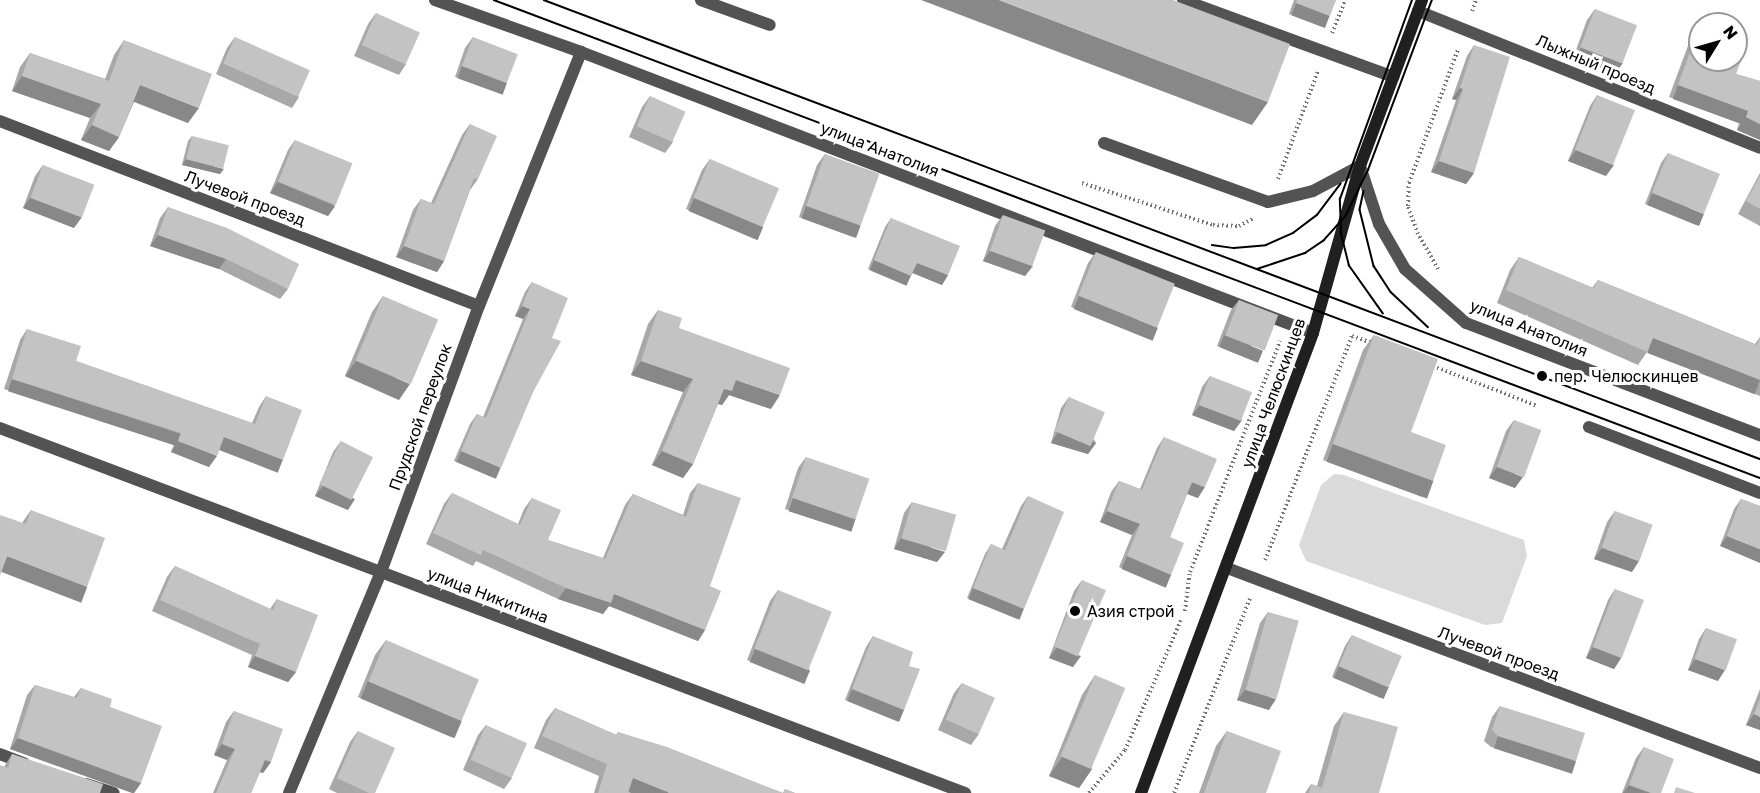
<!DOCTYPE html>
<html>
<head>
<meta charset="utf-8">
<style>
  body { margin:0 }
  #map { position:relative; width:1760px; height:793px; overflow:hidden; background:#fff; font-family:"Golos Text",sans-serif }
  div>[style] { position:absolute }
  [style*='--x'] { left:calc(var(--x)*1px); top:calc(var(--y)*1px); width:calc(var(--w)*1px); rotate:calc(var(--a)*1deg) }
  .green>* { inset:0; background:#dadada }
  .path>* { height:4px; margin-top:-2px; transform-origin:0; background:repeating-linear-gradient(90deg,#757575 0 1.5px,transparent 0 4.5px) }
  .service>* { height:12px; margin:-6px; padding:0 6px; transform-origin:6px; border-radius:6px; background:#535353 }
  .minor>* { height:12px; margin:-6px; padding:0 6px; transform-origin:6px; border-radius:6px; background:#535353 }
  .secondary>* { height:12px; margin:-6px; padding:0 6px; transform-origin:6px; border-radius:6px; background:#202020 }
  .tram>* { height:1.5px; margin:-0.75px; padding:0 0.75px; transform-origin:0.75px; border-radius:0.75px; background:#000 }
  .wall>* { inset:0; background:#a8a8a8 }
  .shaded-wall>* { inset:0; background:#888; transform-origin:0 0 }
  .building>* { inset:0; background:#c3c3c3; transform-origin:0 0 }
  .dots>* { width:16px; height:16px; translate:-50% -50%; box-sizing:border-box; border:3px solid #fff; border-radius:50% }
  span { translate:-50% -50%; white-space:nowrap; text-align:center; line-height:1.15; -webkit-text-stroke:6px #fff; paint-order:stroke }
  .street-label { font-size:16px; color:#000 }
  .poi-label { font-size:16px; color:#000 }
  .left { translate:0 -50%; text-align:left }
  .north { position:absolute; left:1688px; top:12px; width:60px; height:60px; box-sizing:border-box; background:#fff; border:2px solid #999; border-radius:50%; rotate:53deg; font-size:16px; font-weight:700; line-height:24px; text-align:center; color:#000 }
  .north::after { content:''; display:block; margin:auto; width:21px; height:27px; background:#000; clip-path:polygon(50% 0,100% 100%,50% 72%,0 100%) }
</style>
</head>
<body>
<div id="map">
  <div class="green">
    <i style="clip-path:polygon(1334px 474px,1344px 475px,1524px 540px,1527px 556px,1502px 623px,1485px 625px,1306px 561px,1299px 545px,1321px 485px)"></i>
  </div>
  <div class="path">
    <i style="--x:1472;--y:11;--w:12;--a:-70"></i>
    <i style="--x:1332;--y:33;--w:35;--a:-68"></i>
    <i style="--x:1278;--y:179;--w:115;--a:-69.7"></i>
    <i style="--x:1082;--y:183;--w:138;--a:17.8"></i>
    <i style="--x:1213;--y:225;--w:26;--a:2"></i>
    <i style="--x:1239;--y:226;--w:17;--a:-28"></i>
    <i style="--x:1438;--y:269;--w:40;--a:-119.7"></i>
    <i style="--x:1418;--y:234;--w:30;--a:-110"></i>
    <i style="--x:1408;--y:206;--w:23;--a:-88"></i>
    <i style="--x:1409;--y:183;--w:143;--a:-69.9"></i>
    <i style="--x:1433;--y:366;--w:111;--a:21"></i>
    <i style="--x:1265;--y:560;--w:240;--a:-68.8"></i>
    <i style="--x:1352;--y:336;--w:21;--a:19"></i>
    <i style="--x:1185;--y:611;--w:39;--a:-83"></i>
    <i style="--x:1190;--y:572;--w:248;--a:-68.7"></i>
    <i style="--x:1089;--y:793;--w:56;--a:-50.1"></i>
    <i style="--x:1125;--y:750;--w:142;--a:-66.7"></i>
    <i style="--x:1174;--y:793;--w:209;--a:-68.7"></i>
  </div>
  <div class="service">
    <i style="--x:435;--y:0;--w:155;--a:19.6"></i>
    <i style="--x:581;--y:52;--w:784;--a:21"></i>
    <i style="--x:701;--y:0;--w:73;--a:19.9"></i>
    <i style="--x:1183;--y:0;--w:224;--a:20.1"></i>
    <i style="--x:1104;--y:143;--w:174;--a:19.8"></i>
    <i style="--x:1268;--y:202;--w:46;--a:-13.7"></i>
    <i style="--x:1313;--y:191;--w:53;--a:-28"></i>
    <i style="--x:1360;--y:166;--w:61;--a:71.9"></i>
    <i style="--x:1379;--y:224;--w:52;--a:60"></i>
    <i style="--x:1405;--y:269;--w:81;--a:41.5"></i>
    <i style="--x:1466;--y:323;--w:315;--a:20.9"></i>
    <i style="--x:1589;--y:427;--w:183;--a:21.1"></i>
  </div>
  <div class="minor">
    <i style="--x:1418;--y:11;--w:368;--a:21.8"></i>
    <i style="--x:0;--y:121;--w:513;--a:21.12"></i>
    <i style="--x:0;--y:428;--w:1032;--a:20.72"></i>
    <i style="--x:1227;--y:568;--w:569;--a:20.57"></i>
    <i style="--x:0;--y:754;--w:26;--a:21"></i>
    <i style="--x:86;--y:784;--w:29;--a:18"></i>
    <i style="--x:289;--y:793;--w:239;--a:-67.4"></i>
    <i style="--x:381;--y:572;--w:283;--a:-69.8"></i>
    <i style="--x:479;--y:306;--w:274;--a:-68.1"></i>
  </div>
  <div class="secondary">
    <i style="--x:1141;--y:793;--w:491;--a:-69.5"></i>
    <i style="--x:1313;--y:333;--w:173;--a:-74.3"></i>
    <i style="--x:1360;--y:166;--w:177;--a:-69.5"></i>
  </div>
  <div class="tram">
    <i style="--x:494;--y:0;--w:1353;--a:20.68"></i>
    <i style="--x:544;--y:0;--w:1300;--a:20.68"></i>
    <i style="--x:1364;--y:191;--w:19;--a:102"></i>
    <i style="--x:1360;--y:210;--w:58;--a:76"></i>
    <i style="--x:1374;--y:266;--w:31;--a:57"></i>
    <i style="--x:1391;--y:292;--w:51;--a:43.4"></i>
    <i style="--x:1212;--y:245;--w:22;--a:8"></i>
    <i style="--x:1234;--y:248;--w:32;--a:-5"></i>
    <i style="--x:1266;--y:245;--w:30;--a:-24"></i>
    <i style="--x:1293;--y:233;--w:30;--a:-37"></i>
    <i style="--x:1317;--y:215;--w:39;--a:-53"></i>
    <i style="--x:1257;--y:269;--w:51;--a:-18.4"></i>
    <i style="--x:1305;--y:253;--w:23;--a:-34"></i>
    <i style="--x:1324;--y:240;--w:31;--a:-48"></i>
    <i style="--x:1345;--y:217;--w:52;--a:-63.9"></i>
    <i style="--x:1368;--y:170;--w:182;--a:-69.4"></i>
    <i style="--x:1383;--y:314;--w:59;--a:-125.3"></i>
    <i style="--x:1349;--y:266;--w:34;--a:-104"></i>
    <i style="--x:1341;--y:233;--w:34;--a:-92"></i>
    <i style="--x:1340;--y:199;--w:212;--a:-70.1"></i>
  </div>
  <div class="wall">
    <i style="clip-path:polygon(1294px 0,1336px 0,1323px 27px,1289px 14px)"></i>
    <i style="clip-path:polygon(1595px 9px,1615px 74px,1573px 58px,1587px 20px)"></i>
    <i style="clip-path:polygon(376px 13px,406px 64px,399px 75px,354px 56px,368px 24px)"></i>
    <i style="clip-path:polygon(1698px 30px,1736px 74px,1760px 81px,1760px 140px,1737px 130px,1739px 123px,1669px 97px,1689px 43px)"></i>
    <i style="clip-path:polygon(235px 37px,299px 97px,292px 108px,216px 74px,227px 48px)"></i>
    <i style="clip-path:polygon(473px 37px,507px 82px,500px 93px,455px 77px,465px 48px)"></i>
    <i style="clip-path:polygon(124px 40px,188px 123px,134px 102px,119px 137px,109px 151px,81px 140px,90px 118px,12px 91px,20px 67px,30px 53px,105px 79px,114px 55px)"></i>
    <i style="clip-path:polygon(1474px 45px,1474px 173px,1466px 184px,1431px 172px,1456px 100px,1452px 99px,1467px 56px)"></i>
    <i style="clip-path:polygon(1597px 95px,1606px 176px,1568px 161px,1590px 106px)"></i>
    <i style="clip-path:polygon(650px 96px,673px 142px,665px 153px,629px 137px,642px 107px)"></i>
    <i style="clip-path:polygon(470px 124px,478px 179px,470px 190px,444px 261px,437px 272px,396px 257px,413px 210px,421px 199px,431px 203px,462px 135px)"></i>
    <i style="clip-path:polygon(192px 136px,220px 174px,182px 165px,188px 141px)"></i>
    <i style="clip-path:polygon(295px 140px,335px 206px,328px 216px,270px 193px,288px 150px)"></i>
    <i style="clip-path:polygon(1668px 153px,1696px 225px,1645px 204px,1661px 163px)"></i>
    <i style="clip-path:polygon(825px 154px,860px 226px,853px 237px,799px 217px,817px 165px)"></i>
    <i style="clip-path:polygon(710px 159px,763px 227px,755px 238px,686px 209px,702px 170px)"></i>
    <i style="clip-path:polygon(43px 165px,74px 228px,23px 208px,35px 176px)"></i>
    <i style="clip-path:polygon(1760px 173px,1760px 226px,1738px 214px)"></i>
    <i style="clip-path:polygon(168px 207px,288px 289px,280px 299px,219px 269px,150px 246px,160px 218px)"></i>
    <i style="clip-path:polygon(1003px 215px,1025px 276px,983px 261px,995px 226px)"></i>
    <i style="clip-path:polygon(891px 218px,948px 275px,942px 285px,913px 273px,905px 285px,868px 269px,885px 227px)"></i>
    <i style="clip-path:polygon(1096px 252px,1150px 339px,1071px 307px,1088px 263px)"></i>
    <i style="clip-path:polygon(1519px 257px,1592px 288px,1598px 280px,1755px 344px,1760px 337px,1760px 396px,1647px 352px,1638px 365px,1497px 303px,1510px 270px)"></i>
    <i style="clip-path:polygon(532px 282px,552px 338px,533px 392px,494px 478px,454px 461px,470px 424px,477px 414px,483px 417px,523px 319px,515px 316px,525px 292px)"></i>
    <i style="clip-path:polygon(383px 296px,399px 400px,345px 376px,372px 312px)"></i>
    <i style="clip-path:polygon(1239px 300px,1256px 362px,1217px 346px,1231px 310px)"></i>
    <i style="clip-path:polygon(658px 310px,771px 409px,729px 395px,722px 405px,718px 404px,693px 464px,683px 478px,652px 465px,683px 392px,631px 375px,648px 324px)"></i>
    <i style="clip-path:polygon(27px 329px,76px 361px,252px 423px,259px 407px,266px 396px,283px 460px,275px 471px,219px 449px,209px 467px,171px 452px,174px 444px,4px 389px,20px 340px)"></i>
    <i style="clip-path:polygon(1374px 335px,1411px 432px,1433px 481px,1422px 497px,1323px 460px,1363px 350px)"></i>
    <i style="clip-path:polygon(1210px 376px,1242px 420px,1234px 431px,1192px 415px,1202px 387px)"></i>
    <i style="clip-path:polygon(1069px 397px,1096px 443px,1088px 454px,1051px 443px,1061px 408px)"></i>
    <i style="clip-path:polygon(1514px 420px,1515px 488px,1489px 478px,1506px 431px)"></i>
    <i style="clip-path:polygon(1164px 437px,1198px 498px,1187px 494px,1170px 537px,1171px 575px,1163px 586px,1119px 567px,1132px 535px,1100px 522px,1111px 492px,1119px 481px,1140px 489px,1157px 448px)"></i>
    <i style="clip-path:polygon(341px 441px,348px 510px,315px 496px,333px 452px)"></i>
    <i style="clip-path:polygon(806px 457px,848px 530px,785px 509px,798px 468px)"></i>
    <i style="clip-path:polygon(698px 483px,710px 586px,705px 630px,698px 641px,609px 606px,603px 614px,558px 599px,476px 561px,473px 566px,426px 544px,444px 504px,452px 493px,518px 524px,524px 509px,532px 498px,548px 540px,603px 558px,625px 505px,633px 494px,683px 515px,690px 493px)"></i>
    <i style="clip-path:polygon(1028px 496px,1017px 619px,967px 598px,985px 554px,991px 544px,1002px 549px,1021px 506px)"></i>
    <i style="clip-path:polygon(1741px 499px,1760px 506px,1720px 546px,1734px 509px)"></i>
    <i style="clip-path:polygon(912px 502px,937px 562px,894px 549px,904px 513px)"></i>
    <i style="clip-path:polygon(31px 510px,87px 587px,77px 600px,22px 523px)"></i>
    <i style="clip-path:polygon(1615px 511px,1632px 572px,1594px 559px,1607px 522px)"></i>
    <i style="clip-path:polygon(175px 566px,270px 609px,277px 599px,296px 672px,288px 682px,248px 667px,252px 655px,152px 611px,167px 577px)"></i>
    <i style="clip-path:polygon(1082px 580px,1073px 667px,1049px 658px,1074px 591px)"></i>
    <i style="clip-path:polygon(1615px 589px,1621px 658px,1614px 669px,1586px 658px,1608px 600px)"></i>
    <i style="clip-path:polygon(778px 590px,810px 671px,802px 682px,747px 660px,770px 601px)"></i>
    <i style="clip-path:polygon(1268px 612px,1269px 710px,1237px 700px,1260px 623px)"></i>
    <i style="clip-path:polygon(1706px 628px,1718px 681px,1688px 670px,1699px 639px)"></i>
    <i style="clip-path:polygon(1352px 635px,1389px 687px,1381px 698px,1332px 677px,1345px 646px)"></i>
    <i style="clip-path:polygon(873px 636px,909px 666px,904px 710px,897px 721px,845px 700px,866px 647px)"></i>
    <i style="clip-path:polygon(386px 640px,451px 737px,358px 697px,375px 655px)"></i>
    <i style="clip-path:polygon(1095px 675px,1092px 769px,1079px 788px,1049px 776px,1082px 695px)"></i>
    <i style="clip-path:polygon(962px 683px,979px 734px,971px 745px,938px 730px,954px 693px)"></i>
    <i style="clip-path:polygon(35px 685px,74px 697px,81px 688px,110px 707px,141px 783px,134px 793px,10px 749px,27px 695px)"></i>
    <i style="clip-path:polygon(1760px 689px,1760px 730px,1746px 725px)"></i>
    <i style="clip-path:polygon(1500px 706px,1576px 761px,1568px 772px,1491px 747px,1484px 741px,1492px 717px)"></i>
    <i style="clip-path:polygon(555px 708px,616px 735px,618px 732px,783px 793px,785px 789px,795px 793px,629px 792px,628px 793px,594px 793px,599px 776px,534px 748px,546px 720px)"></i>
    <i style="clip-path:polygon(234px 711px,271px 762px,263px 773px,260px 772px,251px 793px,213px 793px,227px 760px,214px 755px,226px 722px)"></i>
    <i style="clip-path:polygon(1344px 712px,1379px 793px,1305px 793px,1311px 784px,1317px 786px,1334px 726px)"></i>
    <i style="clip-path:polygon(486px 725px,512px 778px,504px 789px,463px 770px,478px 735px)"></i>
    <i style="clip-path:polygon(358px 731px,375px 793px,337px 793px,329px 789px,350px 742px)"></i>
    <i style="clip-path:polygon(1227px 731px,1266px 793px,1199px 793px,1216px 746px)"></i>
    <i style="clip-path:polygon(1644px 747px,1661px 793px,1622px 793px,1636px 758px)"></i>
    <i style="clip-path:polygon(12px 754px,100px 793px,4px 767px)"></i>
  </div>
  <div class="shaded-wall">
    <i style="clip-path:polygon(921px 0,999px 0,1268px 102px,1252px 125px)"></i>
    <i style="left:1296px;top:3px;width:36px;height:13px;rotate:21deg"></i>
    <i style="clip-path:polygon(1581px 48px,1623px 63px,1615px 74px,1573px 58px)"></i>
    <i style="left:462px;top:66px;width:48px;height:13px;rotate:20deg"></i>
    <i style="clip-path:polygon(22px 76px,101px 104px,90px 118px,12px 91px)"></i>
    <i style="clip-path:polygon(140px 85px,199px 108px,188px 123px,130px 100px)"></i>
    <i style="left:1678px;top:85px;width:75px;height:15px;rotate:20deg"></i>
    <i style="clip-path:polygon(1460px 88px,1463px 89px,1456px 100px,1452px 99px)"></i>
    <i style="clip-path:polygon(1746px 117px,1760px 124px,1760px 140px,1737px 130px)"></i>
    <i style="clip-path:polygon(92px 125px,119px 137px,109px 151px,81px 140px)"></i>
    <i style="clip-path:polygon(1576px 150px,1614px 165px,1606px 176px,1568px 161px)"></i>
    <i style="clip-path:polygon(186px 159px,224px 169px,220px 174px,182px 165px)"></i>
    <i style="clip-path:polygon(1439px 161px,1474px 173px,1466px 184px,1431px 172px)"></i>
    <i style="clip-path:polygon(278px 182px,335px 206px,328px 216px,270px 193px)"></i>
    <i style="left:1652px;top:193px;width:56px;height:13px;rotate:22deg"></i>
    <i style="clip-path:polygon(30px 198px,82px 217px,74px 228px,23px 208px)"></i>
    <i style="left:694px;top:198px;width:75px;height:14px;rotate:23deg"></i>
    <i style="left:806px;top:206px;width:58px;height:13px;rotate:20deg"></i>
    <i style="clip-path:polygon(158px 235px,226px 259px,219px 269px,150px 246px)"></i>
    <i style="clip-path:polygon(404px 246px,444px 261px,437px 272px,396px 257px)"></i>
    <i style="clip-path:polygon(990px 251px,1033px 266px,1025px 276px,983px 261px)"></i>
    <i style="left:874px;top:260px;width:40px;height:11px;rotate:23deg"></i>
    <i style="clip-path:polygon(917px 263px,948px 275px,942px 285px,910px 272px)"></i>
    <i style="left:1079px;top:296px;width:85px;height:14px;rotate:22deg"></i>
    <i style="clip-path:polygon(522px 306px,530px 309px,523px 319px,515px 316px)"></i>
    <i style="left:1224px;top:335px;width:42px;height:13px;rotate:22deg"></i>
    <i style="left:1653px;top:338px;width:115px;height:16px;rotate:21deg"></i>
    <i style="clip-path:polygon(356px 361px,410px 384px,399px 400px,345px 376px)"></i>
    <i style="clip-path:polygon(641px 361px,693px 379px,683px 392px,631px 375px)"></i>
    <i style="left:12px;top:379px;width:177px;height:13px;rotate:18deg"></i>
    <i style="clip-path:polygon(736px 380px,780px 395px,771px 409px,729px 395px,722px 405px,715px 403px,724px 389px)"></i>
    <i style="clip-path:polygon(1200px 405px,1242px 420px,1234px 431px,1192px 415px)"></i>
    <i style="clip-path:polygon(1058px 432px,1096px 443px,1088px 454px,1051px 443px)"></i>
    <i style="left:224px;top:437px;width:63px;height:14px;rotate:21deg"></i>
    <i style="clip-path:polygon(178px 441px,217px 456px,209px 467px,171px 452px)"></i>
    <i style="left:1333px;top:444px;width:107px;height:19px;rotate:20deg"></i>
    <i style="left:461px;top:451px;width:43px;height:12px;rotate:23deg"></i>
    <i style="clip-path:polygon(662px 451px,693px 464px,683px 478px,652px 465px)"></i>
    <i style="clip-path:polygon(1497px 467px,1523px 477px,1515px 488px,1489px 478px)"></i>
    <i style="clip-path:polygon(1192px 482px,1205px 487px,1198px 498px,1185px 493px)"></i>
    <i style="clip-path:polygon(323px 486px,355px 499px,348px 510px,315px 496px)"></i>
    <i style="left:793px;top:498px;width:66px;height:14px;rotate:18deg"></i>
    <i style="clip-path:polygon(1107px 511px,1140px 524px,1132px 535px,1100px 522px)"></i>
    <i style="clip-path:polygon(1727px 536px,1760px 549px,1760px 563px,1720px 546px)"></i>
    <i style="clip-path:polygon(901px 538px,945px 552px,937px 562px,894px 549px)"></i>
    <i style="clip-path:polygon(1602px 548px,1639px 561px,1632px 572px,1594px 559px)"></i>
    <i style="left:7px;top:556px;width:86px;height:17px;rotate:21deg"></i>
    <i style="left:1127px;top:556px;width:48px;height:14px;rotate:23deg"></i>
    <i style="clip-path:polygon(566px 588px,614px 594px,705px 630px,698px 641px,609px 606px,603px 614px,558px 599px)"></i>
    <i style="left:973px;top:588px;width:55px;height:12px;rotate:22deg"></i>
    <i style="clip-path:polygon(1057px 647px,1081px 656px,1073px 667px,1049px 658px)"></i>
    <i style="clip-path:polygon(1593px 647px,1621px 658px,1614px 669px,1586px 658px)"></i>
    <i style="left:755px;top:649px;width:59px;height:14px;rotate:22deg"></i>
    <i style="clip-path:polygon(255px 656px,296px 672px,288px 682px,248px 667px)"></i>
    <i style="clip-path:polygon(1695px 659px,1725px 670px,1718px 681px,1688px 670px)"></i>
    <i style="left:1339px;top:666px;width:54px;height:13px;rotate:23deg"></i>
    <i style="left:368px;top:681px;width:102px;height:19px;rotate:23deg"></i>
    <i style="left:852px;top:689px;width:56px;height:13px;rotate:22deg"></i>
    <i style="clip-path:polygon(1245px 690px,1276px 699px,1269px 710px,1237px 700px)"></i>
    <i style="clip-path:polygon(1754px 714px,1760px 717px,1760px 730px,1746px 725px)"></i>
    <i style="left:1498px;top:736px;width:82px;height:13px;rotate:18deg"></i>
    <i style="clip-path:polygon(18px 738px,141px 783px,134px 793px,132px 793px,10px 749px)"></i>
    <i style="clip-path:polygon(222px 744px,235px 749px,227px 760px,214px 755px)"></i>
    <i style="clip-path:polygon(1062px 757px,1092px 769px,1079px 788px,1049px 776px)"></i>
    <i style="clip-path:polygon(265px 760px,271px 762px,263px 773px,257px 771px)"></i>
    <i style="clip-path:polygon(633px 778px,670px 793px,631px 793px,624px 791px)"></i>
    <i style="clip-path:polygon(1629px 785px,1651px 793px,1623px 793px)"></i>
  </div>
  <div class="building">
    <i style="clip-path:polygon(999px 0,1173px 0,1290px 44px,1268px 102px)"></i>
    <i style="clip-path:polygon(1297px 0,1336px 0,1330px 16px,1296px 3px)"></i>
    <i style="left:1595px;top:9px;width:45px;height:41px;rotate:21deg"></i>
    <i style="left:376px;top:13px;width:48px;height:35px;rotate:24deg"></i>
    <i style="clip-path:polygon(1698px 30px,1700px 31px,1700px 60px,1736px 60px,1736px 44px,1746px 48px,1736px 74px,1760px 81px,1760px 124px,1746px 117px,1748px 111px,1678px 85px)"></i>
    <i style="left:235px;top:37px;width:82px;height:29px;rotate:24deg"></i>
    <i style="left:473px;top:37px;width:48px;height:31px;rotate:21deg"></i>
    <i style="clip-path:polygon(124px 40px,212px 74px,199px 108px,140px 85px,119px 137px,92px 125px,101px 104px,22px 76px,30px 53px,109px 81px)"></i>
    <i style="clip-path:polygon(1474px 45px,1510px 57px,1474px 173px,1439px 161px,1463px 89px,1460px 88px)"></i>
    <i style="left:1597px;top:95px;width:41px;height:59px;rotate:22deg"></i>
    <i style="left:650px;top:96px;width:39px;height:33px;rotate:24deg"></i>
    <i style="clip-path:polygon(470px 124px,497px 136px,478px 179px,474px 178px,444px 261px,404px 246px,421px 199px,434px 204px)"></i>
    <i style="left:192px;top:136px;width:38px;height:24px;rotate:14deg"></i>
    <i style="left:295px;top:140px;width:62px;height:45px;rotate:22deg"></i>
    <i style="left:1668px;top:153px;width:56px;height:43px;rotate:22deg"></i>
    <i style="left:825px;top:154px;width:58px;height:55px;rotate:20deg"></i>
    <i style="left:710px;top:159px;width:75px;height:42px;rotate:23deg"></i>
    <i style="left:43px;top:165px;width:55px;height:35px;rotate:21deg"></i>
    <i style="clip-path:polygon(1760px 176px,1760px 209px,1746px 201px)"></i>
    <i style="clip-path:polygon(168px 207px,227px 228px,299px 264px,288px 289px,226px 259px,158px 235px)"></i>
    <i style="left:1003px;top:215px;width:45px;height:38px;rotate:20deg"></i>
    <i style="clip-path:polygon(891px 218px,960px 246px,948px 275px,917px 263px,911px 276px,874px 260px)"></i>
    <i style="left:1096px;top:252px;width:85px;height:47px;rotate:22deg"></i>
    <i style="clip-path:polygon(1519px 257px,1594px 288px,1598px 280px,1757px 345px,1760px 338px,1760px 380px,1653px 338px,1647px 352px,1506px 290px)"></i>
    <i style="clip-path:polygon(532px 282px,568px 298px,552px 338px,561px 341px,533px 392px,501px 468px,461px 451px,477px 414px,486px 418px,530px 309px,522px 306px)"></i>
    <i style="left:383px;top:296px;width:60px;height:70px;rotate:23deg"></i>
    <i style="left:1239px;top:300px;width:42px;height:38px;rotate:21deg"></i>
    <i style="clip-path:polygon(658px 310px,682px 318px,679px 328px,790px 368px,780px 395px,736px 380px,732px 391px,724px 389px,693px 464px,662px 451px,693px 379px,641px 361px)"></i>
    <i style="clip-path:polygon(27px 329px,81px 346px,76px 361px,255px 424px,266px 396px,302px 410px,283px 460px,224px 437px,217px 456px,178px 441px,181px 433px,12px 379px)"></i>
    <i style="clip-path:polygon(1374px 335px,1438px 359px,1411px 432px,1446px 445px,1433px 481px,1333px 444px)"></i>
    <i style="left:1210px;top:376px;width:45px;height:31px;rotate:21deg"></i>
    <i style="left:1069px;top:397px;width:39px;height:37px;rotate:23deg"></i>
    <i style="left:1514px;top:420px;width:29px;height:50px;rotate:20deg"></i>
    <i style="clip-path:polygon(1164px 437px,1217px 459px,1205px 487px,1192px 482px,1170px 537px,1184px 543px,1171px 575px,1127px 556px,1140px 524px,1107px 511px,1119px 481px,1142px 490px)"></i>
    <i style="left:341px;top:441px;width:36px;height:48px;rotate:27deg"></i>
    <i style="left:806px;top:457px;width:67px;height:43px;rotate:19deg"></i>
    <i style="clip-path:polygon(698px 483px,741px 498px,710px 586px,721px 591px,705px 630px,614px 594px,611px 603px,566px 588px,483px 550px,481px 555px,433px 533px,452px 493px,520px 525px,532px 498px,561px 510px,548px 540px,605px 559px,633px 494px,686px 517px)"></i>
    <i style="clip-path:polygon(1028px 496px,1064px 512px,1024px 609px,973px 588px,991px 544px,1005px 550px)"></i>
    <i style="clip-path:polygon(1741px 499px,1760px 506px,1760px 549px,1727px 536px)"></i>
    <i style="left:912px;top:502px;width:46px;height:38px;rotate:16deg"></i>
    <i style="clip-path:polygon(31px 510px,105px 538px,87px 587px,7px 556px,0 576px,0 515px,26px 524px)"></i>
    <i style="left:1615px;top:511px;width:40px;height:39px;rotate:20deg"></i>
    <i style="clip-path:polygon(175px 566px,273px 610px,277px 599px,318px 615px,296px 672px,255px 656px,260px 644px,160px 600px)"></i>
    <i style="left:1082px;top:580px;width:26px;height:72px;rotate:23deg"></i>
    <i style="left:1615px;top:589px;width:31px;height:62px;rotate:21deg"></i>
    <i style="left:778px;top:590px;width:58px;height:63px;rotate:22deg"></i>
    <i style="left:1268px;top:612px;width:32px;height:81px;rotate:16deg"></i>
    <i style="left:1706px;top:628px;width:33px;height:33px;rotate:20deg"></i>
    <i style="left:1352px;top:635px;width:54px;height:34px;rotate:23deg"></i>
    <i style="clip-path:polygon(873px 636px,913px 652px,909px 666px,920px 669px,904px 710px,852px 689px)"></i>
    <i style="left:386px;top:640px;width:101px;height:45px;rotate:23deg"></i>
    <i style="left:1095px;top:675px;width:33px;height:88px;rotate:23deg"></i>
    <i style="left:962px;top:683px;width:36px;height:40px;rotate:24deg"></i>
    <i style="clip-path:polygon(35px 685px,77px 698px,81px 688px,112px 699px,110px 707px,162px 726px,141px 783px,18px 738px)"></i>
    <i style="clip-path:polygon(1760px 699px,1760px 717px,1754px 714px)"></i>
    <i style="clip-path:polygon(1500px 706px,1585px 733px,1576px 761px,1498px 736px,1492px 730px)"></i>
    <i style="clip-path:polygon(555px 708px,617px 735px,618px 732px,667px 747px,783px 793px,670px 793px,633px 778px,628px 793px,598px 793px,607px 764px,542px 736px)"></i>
    <i style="clip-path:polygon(234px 711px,283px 729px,271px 762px,265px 760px,251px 793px,216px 793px,235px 749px,222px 744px)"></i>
    <i style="clip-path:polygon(1344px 712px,1398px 727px,1379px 793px,1309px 793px,1311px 784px,1322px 788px)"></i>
    <i style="left:486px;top:725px;width:45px;height:38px;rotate:24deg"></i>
    <i style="clip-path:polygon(358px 731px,395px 748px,375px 793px,369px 793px,337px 778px)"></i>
    <i style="clip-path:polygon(1227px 731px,1281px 751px,1266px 793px,1204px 793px)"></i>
    <i style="clip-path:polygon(1644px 747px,1674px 759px,1661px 793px,1651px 793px,1629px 785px)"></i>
    <i style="clip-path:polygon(12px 754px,103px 784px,100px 793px,0 793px,0 765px,8px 768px)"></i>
    <i style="clip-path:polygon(1676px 787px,1695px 793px,1674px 793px)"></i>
    <i style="clip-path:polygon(785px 789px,795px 793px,784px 793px)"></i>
  </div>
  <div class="dots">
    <i style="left:1542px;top:376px;background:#000"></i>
    <i style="left:1075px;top:611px;background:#000"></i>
  </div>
  <div class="street-label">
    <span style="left:1596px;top:64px;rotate:23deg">Лыжный проезд</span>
    <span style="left:880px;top:149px;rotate:21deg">улица Анатолия</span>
    <span style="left:245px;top:198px;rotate:21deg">Лучевой проезд</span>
    <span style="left:1529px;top:328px;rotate:22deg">улица Анатолия</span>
    <span style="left:1273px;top:393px;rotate:-70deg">улица Челюскинцев</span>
    <span style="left:420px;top:417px;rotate:-70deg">Прудской переулок</span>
    <span style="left:488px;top:595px;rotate:21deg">улица Никитина</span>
    <span style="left:1499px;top:653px;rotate:20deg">Лучевой проезд</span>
  </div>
  <div class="poi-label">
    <span class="left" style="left:1554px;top:376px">пер. Челюскинцев</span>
    <span class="left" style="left:1087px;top:611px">Азия строй</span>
  </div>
  <div class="north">N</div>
</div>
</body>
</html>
